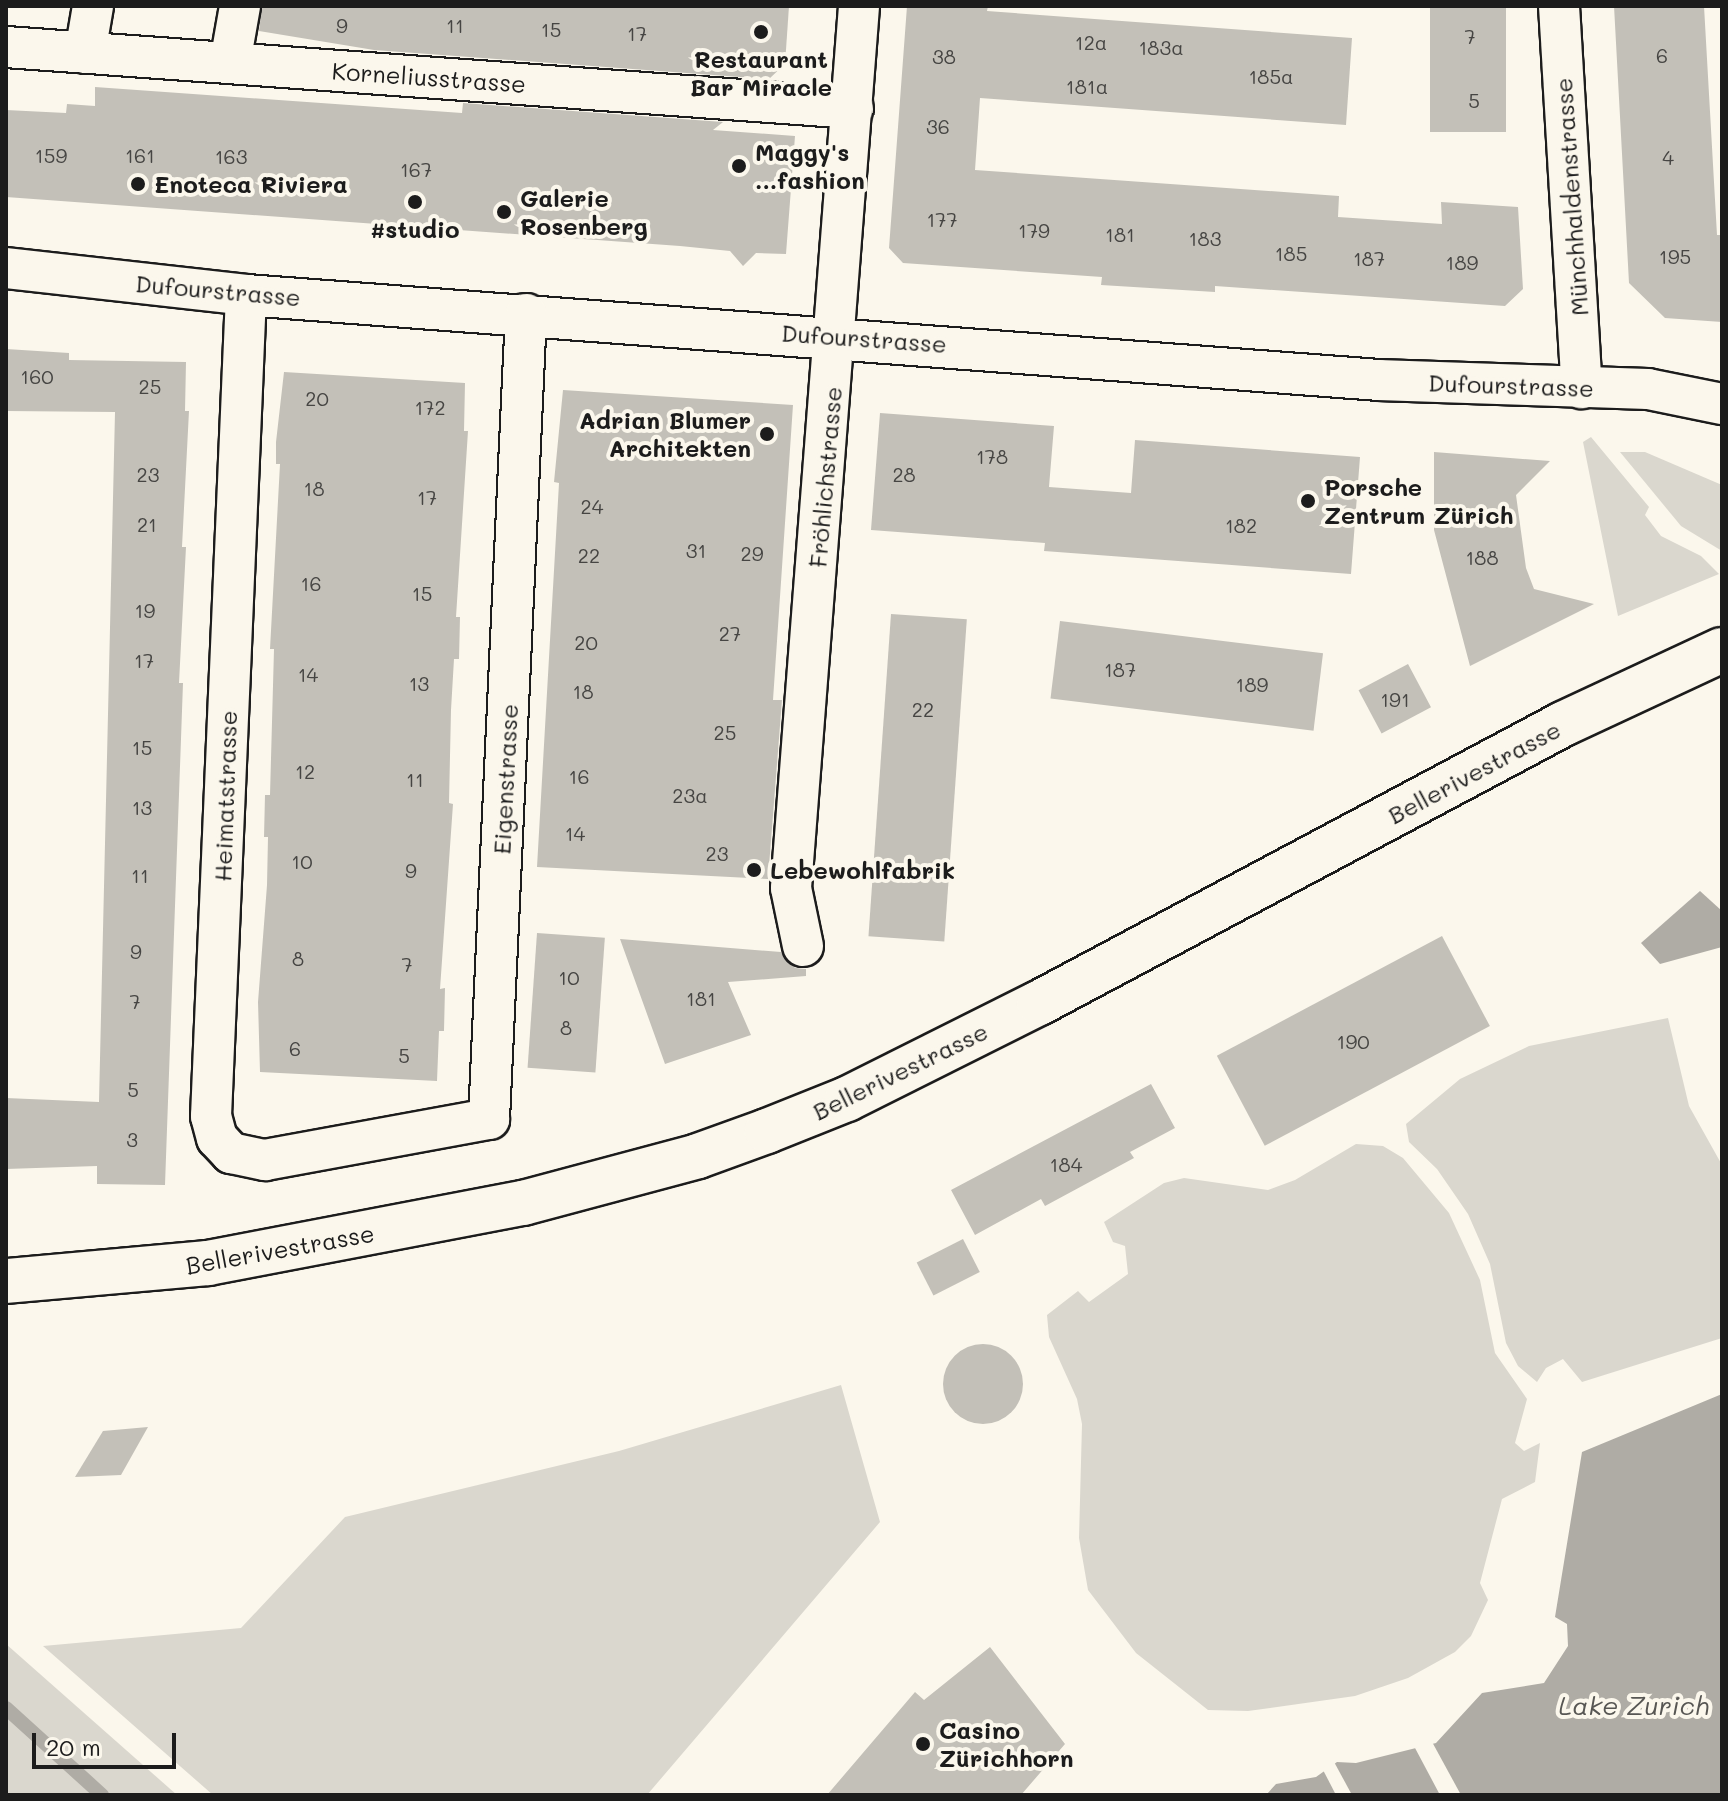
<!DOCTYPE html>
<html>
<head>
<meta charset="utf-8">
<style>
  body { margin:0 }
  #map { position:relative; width:1728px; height:1801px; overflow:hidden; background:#fbf7ec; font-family:Mali,sans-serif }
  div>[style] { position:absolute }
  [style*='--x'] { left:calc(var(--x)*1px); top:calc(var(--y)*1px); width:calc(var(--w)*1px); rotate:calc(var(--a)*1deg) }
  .green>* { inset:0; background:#dad7ce }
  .water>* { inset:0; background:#afaca5 }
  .pier>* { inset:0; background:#fbf7ec }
  .stream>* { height:14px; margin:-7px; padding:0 7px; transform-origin:7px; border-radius:7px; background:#afaca5 }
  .building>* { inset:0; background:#c3c0b8; transform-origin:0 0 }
  .round { border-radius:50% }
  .roads { filter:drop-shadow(2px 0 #1c1c1c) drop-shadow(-2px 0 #1c1c1c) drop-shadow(0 2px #1c1c1c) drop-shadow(0 -2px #1c1c1c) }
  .minor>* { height:40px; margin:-20px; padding:0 20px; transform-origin:20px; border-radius:20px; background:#fbf7ec }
  .primary>* { height:44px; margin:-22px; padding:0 22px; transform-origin:22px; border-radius:22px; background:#fbf7ec }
  .dots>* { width:22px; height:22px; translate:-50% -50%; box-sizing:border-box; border:4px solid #fbf7ec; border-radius:50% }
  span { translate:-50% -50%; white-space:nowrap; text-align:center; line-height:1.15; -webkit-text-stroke:8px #fbf7ec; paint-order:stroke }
  .number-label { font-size:20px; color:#464543 }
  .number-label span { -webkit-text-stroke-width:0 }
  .poi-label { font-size:24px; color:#1c1c1c; font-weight:700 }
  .left { translate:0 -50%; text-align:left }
  .right { translate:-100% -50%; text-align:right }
  .street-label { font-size:24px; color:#1c1c1c }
  .water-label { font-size:26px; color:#575653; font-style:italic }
  .frame { position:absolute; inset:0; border:8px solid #1c1c1c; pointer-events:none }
  .scale { position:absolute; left:32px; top:1733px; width:144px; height:36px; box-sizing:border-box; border:4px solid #1c1c1c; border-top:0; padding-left:10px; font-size:24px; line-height:28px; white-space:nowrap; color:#1c1c1c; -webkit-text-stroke:6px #fbf7ec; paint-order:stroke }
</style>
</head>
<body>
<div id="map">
  <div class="green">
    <i style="clip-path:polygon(1591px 437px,1649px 507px,1645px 515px,1661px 536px,1701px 556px,1719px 574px,1618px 616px,1583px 442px)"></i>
    <i style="clip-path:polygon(1620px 452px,1645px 452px,1722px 485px,1722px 551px,1681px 526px)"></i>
    <i style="clip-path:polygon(1668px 1018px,1689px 1106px,1722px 1165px,1722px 1338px,1582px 1382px,1563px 1359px,1546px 1368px,1537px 1382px,1518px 1366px,1506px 1343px,1490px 1264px,1468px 1214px,1437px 1169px,1409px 1142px,1406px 1124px,1460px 1079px,1529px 1046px)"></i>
    <i style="clip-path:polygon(1356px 1144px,1383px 1146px,1403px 1158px,1449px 1213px,1480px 1280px,1495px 1353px,1527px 1399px,1515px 1443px,1524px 1451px,1540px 1443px,1535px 1482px,1502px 1499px,1480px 1583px,1488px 1600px,1471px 1636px,1455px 1652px,1408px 1678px,1355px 1696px,1248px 1711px,1208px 1710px,1136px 1653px,1088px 1590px,1079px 1538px,1082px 1424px,1077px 1399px,1049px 1337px,1047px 1315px,1078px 1291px,1089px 1302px,1128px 1274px,1125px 1246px,1113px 1242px,1104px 1222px,1164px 1183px,1184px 1178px,1268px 1190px,1295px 1180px)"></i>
    <i style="clip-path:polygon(841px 1385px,880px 1522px,647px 1795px,213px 1795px,43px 1646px,241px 1628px,345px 1517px,619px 1451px)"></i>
    <i style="clip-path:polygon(6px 1644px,177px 1795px,6px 1795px)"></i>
  </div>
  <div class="water">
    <i style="clip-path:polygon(1700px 891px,1722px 911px,1722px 947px,1660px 964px,1641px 943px)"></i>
    <i style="clip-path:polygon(1722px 1394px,1722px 1795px,1266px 1795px,1276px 1784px,1316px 1777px,1337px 1762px,1356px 1763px,1436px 1743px,1482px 1693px,1544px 1683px,1568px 1646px,1567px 1624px,1555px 1617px,1582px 1452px)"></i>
  </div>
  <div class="pier">
    <i style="clip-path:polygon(1431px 1740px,1461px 1795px,1440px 1795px,1415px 1748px)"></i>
    <i style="clip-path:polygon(1333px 1760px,1352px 1795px,1336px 1795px,1322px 1768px)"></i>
  </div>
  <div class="stream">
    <i style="--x:6;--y:1708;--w:130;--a:42.2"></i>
  </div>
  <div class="building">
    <i style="clip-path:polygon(262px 6px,789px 6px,785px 64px,769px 79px,374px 50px,259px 31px)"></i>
    <i style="clip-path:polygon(907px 6px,988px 6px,987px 11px,1352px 38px,1346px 125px,980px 98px,975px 170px,1339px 196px,1338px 217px,1442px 224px,1441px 202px,1518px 207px,1523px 289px,1505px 306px,1215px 286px,1215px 292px,1101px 285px,1102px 277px,903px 263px,889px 248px)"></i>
    <i style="left:1430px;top:6px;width:76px;height:126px"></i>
    <i style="clip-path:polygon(1614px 6px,1704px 6px,1717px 235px,1722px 235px,1722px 322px,1665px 318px,1629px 283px)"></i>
    <i style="clip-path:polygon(95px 87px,462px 113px,463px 103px,723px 122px,713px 130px,795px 136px,786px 254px,756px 253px,743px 266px,730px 251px,680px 246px,6px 197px,6px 110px,66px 113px,67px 104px,95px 106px)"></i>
    <i style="clip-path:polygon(6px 349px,69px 353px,69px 360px,186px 362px,185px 411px,189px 411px,182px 547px,186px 547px,179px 683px,183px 683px,165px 1185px,97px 1184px,97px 1166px,6px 1169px,6px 1098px,99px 1102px,115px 412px,6px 411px)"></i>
    <i style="clip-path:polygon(284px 372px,465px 383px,464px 431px,468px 431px,456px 617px,460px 617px,459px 659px,454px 659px,451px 710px,449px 803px,453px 804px,440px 989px,445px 988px,444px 1031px,439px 1031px,437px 1081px,260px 1072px,258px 1002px,267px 885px,268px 837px,264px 837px,265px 795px,270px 795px,274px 649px,270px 649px,280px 464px,276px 464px,276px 442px)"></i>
    <i style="clip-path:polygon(563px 390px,793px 405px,773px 700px,782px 700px,768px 879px,537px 867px,559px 483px,554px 482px)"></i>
    <i style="clip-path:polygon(880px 413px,1054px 426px,1049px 487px,1131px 493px,1135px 440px,1360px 457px,1351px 574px,1044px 551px,1045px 543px,871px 530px)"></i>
    <i style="clip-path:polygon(1434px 452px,1550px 461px,1516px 495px,1526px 568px,1534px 589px,1594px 604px,1470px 666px,1434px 530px)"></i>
    <i style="left:891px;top:614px;width:76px;height:323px;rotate:4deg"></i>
    <i style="left:1060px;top:621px;width:265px;height:78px;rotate:7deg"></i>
    <i style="left:1408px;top:664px;width:49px;height:56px;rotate:62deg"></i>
    <i style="left:537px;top:933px;width:68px;height:135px;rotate:4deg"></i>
    <i style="left:1442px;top:936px;width:102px;height:255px;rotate:62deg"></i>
    <i style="clip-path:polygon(620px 939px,781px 952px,795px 968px,806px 969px,806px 976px,728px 982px,751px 1035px,665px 1064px)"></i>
    <i style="clip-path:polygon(1151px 1084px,1175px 1128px,1130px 1152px,1134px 1158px,1045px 1206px,1041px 1199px,975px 1235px,951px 1190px)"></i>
    <i style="left:963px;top:1239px;width:37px;height:52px;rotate:63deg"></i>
    <i class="round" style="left:943px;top:1344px;width:80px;height:80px"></i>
    <i style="clip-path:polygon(148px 1427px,121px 1475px,75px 1477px,103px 1431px)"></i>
    <i style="clip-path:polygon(990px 1647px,1065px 1744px,1021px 1795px,827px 1795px,915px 1692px,924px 1700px)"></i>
  </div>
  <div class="roads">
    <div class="minor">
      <i style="--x:1559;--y:6;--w:383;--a:86.6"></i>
      <i style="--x:6;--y:47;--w:849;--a:4.12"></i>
      <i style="--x:85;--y:53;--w:48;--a:-80.3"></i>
      <i style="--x:230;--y:63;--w:58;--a:-80"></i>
      <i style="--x:6;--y:268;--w:242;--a:6.4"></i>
      <i style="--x:246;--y:295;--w:1135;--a:4.29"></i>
      <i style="--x:1378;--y:380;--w:270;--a:1.9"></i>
      <i style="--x:1648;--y:389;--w:76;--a:11.5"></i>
      <i style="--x:246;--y:295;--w:822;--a:92.44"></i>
      <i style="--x:211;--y:1116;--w:23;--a:75"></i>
      <i style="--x:217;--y:1138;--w:21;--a:47"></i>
      <i style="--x:231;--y:1153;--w:35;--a:12"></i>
      <i style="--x:265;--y:1160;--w:228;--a:-10.4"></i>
      <i style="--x:489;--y:1119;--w:806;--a:-87.37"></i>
      <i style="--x:803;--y:946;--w:59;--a:-101.7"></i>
      <i style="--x:791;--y:888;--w:885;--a:-85.59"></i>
    </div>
    <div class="primary">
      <i style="--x:6;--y:1281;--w:203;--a:-5.1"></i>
      <i style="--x:208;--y:1263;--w:321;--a:-10.8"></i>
      <i style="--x:523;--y:1203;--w:181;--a:-15"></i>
      <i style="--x:698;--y:1156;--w:73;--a:-19.9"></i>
      <i style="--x:767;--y:1131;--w:86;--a:-21.8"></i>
      <i style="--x:847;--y:1099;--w:215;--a:-26.6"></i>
      <i style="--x:1039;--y:1003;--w:594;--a:-28.03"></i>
      <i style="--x:1563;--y:724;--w:175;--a:-25"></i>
    </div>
  </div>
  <div class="dots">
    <i style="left:761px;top:32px;background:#1c1c1c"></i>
    <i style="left:739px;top:166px;background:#1c1c1c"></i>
    <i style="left:138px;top:184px;background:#1c1c1c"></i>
    <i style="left:415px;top:202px;background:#1c1c1c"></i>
    <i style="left:504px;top:212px;background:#1c1c1c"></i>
    <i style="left:767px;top:434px;background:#1c1c1c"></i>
    <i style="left:1308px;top:501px;background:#1c1c1c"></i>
    <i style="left:754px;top:870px;background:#1c1c1c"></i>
    <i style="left:923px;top:1744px;background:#1c1c1c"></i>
  </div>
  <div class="number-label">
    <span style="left:342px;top:25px">9</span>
    <span style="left:455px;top:25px">11</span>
    <span style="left:551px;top:29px">15</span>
    <span style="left:637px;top:33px">17</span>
    <span style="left:1470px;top:36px">7</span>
    <span style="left:1091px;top:42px">12a</span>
    <span style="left:1161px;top:47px">183a</span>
    <span style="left:1662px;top:55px">6</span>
    <span style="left:944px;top:56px">38</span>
    <span style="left:1271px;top:76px">185a</span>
    <span style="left:1087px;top:86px">181a</span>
    <span style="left:1474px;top:100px">5</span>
    <span style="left:938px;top:126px">36</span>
    <span style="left:51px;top:155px">159</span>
    <span style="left:140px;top:155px">161</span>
    <span style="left:231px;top:156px">163</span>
    <span style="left:1668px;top:157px">4</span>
    <span style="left:416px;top:169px">167</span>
    <span style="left:942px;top:219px">177</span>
    <span style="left:1034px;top:230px">179</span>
    <span style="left:1120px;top:234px">181</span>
    <span style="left:1205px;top:238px">183</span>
    <span style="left:1291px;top:253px">185</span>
    <span style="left:1675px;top:256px">195</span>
    <span style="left:1369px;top:258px">187</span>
    <span style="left:1462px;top:262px">189</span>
    <span style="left:37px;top:376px">160</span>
    <span style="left:150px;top:386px">25</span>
    <span style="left:317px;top:398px">20</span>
    <span style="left:430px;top:407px">172</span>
    <span style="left:992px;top:456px">178</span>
    <span style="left:148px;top:474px">23</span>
    <span style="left:904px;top:474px">28</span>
    <span style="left:314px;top:488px">18</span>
    <span style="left:427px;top:497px">17</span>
    <span style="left:592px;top:506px">24</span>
    <span style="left:147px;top:524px">21</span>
    <span style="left:1241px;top:525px">182</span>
    <span style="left:696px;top:550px">31</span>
    <span style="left:752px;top:553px">29</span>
    <span style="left:589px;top:555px">22</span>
    <span style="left:1482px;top:557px">188</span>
    <span style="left:311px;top:583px">16</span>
    <span style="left:422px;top:593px">15</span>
    <span style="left:145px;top:610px">19</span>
    <span style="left:730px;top:633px">27</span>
    <span style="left:586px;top:642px">20</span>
    <span style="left:144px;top:660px">17</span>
    <span style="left:1120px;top:669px">187</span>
    <span style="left:308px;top:674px">14</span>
    <span style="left:419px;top:683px">13</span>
    <span style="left:1252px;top:684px">189</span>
    <span style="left:583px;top:691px">18</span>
    <span style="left:1395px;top:699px">191</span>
    <span style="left:923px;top:709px">22</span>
    <span style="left:725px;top:732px">25</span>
    <span style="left:142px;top:747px">15</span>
    <span style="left:305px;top:771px">12</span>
    <span style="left:579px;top:776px">16</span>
    <span style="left:415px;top:779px">11</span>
    <span style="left:690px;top:795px">23a</span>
    <span style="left:142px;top:807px">13</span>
    <span style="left:575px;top:833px">14</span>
    <span style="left:717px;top:853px">23</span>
    <span style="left:302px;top:861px">10</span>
    <span style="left:411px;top:870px">9</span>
    <span style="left:140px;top:875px">11</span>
    <span style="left:136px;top:951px">9</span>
    <span style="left:298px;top:958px">8</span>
    <span style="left:407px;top:964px">7</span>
    <span style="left:569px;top:977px">10</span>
    <span style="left:701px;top:998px">181</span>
    <span style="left:135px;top:1001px">7</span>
    <span style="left:566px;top:1027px">8</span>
    <span style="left:1353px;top:1041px">190</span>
    <span style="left:295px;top:1048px">6</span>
    <span style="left:404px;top:1055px">5</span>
    <span style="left:133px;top:1089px">5</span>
    <span style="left:132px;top:1139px">3</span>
    <span style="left:1066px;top:1164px">184</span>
  </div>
  <div class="poi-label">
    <span style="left:761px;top:73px">Restaurant<br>Bar Miracle</span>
    <span class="left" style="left:755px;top:166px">Maggy's<br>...fashion</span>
    <span class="left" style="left:154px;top:184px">Enoteca Riviera</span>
    <span class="left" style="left:520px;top:212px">Galerie<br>Rosenberg</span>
    <span style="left:415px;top:229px">#studio</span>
    <span class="right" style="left:751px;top:434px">Adrian Blumer<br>Architekten</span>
    <span class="left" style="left:1324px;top:501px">Porsche<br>Zentrum Zürich</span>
    <span class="left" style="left:770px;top:870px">Lebewohlfabrik</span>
    <span class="left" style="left:939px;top:1744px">Casino<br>Zürichhorn</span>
  </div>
  <div class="street-label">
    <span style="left:429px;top:77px;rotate:4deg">Korneliusstrasse</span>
    <span style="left:1571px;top:197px;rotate:-94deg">Münchhaldenstrasse</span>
    <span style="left:218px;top:290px;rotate:5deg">Dufourstrasse</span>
    <span style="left:864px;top:338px;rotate:4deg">Dufourstrasse</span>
    <span style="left:1511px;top:385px;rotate:2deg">Dufourstrasse</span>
    <span style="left:825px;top:477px;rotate:-85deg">Fröhlichstrasse</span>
    <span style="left:1474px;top:772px;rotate:-28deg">Bellerivestrasse</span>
    <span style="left:505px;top:779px;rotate:-87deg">Eigenstrasse</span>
    <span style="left:225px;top:796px;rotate:-88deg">Heimatstrasse</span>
    <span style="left:900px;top:1071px;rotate:-26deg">Bellerivestrasse</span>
    <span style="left:280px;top:1249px;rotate:-10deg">Bellerivestrasse</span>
  </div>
  <div class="water-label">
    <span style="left:1634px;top:1706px">Lake Zurich</span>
  </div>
  <div class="frame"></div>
  <div class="scale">20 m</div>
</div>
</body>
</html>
